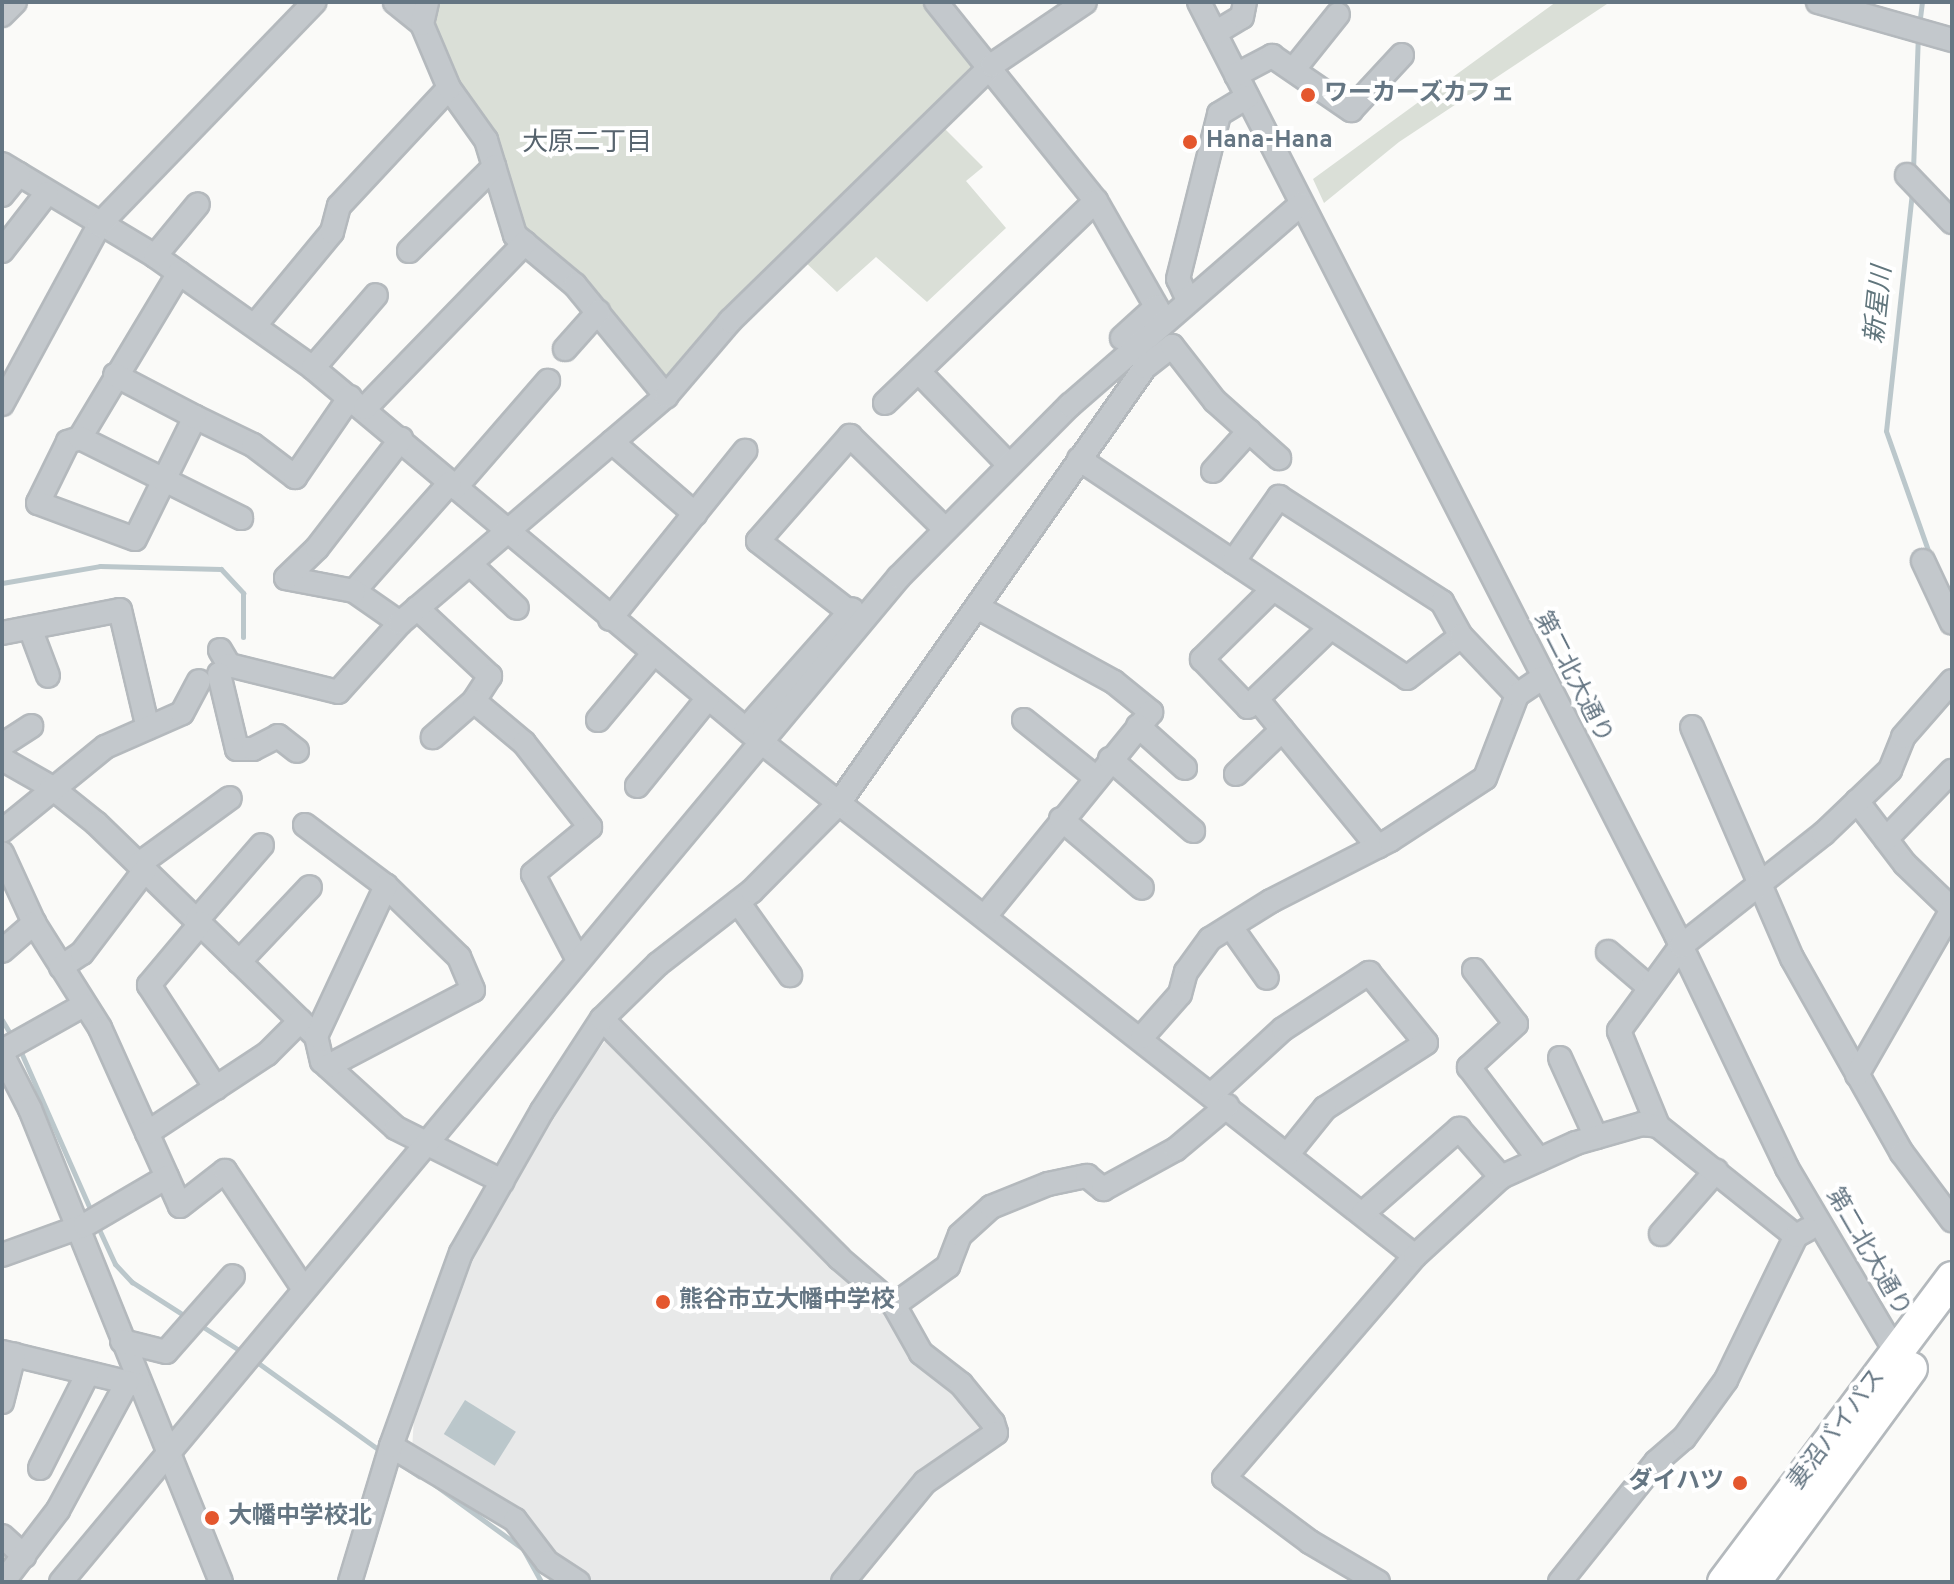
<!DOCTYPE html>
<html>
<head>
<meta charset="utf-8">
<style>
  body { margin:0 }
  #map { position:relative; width:1954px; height:1584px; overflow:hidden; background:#fafaf8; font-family:Overpass,"Noto Sans JP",sans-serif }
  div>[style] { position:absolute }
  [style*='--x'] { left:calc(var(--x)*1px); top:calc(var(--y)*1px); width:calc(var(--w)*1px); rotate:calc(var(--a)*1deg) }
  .built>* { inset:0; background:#e8e9e9 }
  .green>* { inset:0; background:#dadfd7 }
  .water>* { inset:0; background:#bbc7cb; transform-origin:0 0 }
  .stream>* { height:5px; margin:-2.5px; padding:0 2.5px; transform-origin:2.5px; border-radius:2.5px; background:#bbc7cb }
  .roads { filter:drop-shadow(2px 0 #b4b9bd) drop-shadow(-2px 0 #b4b9bd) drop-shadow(0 2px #b4b9bd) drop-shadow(0 -2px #b4b9bd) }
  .minor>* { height:22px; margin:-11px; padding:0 11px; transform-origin:11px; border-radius:11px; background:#c3c8cc }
  .highway>* { height:32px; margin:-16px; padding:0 16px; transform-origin:16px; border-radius:16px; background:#fff }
  .dots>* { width:22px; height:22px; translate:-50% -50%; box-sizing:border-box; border:4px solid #fff; border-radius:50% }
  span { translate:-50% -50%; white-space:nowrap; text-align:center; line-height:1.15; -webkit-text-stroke:8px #fff; paint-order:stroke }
  .poi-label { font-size:24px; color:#657683; font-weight:700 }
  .left { translate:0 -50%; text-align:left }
  .right { translate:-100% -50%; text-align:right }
  .street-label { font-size:24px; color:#657683 }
  .neighbourhood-label { font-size:26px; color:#57646e }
  .water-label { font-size:26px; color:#60757c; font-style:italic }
  .frame { position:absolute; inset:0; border:4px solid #657683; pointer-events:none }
</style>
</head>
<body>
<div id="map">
  <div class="built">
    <i style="clip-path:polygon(606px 1040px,886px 1313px,985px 1426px,930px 1464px,835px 1582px,589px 1582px,412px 1450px,414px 1417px,453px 1292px,474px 1246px,565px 1093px)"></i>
  </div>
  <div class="green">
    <i style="clip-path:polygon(433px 2px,925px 2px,982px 66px,669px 380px,577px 276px,522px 233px,433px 26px)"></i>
    <i style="clip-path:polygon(1556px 2px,1610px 2px,1399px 142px,1324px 203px,1313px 179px)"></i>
    <i style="clip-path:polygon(940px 124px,983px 167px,966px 181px,1006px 228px,927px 302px,876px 257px,837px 292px,804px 261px)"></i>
  </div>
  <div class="water">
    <i style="left:465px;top:1400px;width:60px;height:40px;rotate:32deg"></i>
  </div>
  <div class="stream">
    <i style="--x:1919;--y:26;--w:24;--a:-83"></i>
    <i style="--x:1913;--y:170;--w:134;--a:-87.9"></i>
    <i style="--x:1912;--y:192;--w:240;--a:96.2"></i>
    <i style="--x:1886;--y:431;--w:133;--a:70.6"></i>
    <i style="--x:2;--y:583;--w:99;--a:-9.8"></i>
    <i style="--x:100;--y:566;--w:121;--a:1.4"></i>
    <i style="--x:221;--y:569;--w:33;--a:47"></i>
    <i style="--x:243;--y:593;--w:44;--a:90"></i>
    <i style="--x:2;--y:1020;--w:21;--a:59"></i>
    <i style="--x:20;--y:1050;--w:178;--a:66.2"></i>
    <i style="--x:97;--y:1225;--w:43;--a:65.2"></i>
    <i style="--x:115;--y:1264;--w:25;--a:47"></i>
    <i style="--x:132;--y:1282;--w:67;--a:32.7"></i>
    <i style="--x:197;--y:1323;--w:54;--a:32.8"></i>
    <i style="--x:254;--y:1360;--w:158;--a:35.7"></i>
    <i style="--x:394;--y:1460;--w:30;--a:33"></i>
    <i style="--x:435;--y:1485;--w:109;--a:36"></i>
    <i style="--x:523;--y:1549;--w:38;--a:61"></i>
  </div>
  <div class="roads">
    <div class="minor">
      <i style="--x:395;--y:2;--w:35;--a:39"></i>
      <i style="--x:936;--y:2;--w:255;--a:51.2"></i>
      <i style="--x:1096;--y:201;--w:137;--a:60.3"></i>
      <i style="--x:1199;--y:2;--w:1048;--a:62.92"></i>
      <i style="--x:1676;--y:935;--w:258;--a:64.5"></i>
      <i style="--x:1787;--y:1168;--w:228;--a:59.4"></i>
      <i style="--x:1818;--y:2;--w:139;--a:15.8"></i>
      <i style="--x:2;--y:15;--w:18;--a:-45"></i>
      <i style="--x:1215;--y:33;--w:31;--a:-31"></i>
      <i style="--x:1242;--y:17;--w:15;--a:-79"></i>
      <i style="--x:1294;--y:69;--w:70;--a:-51.3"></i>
      <i style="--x:1236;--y:75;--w:41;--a:-27.8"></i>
      <i style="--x:1272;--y:56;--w:96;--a:34.4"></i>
      <i style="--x:1351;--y:110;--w:75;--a:-47.2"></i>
      <i style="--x:449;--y:88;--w:64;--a:54.6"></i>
      <i style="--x:486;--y:140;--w:99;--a:73"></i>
      <i style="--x:515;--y:235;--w:78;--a:39.8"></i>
      <i style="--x:575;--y:285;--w:144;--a:50.7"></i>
      <i style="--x:2;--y:164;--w:179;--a:31"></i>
      <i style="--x:155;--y:256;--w:194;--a:35.3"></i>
      <i style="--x:313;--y:368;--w:582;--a:39.84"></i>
      <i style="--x:760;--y:741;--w:833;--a:38.18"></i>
      <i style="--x:1907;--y:175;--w:65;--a:46.2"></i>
      <i style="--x:2;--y:195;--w:27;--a:-51"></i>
      <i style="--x:2;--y:251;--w:73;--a:-52.2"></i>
      <i style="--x:409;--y:251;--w:120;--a:-44.7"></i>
      <i style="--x:155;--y:256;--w:67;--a:-50.4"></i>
      <i style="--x:179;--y:273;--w:192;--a:121"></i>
      <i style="--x:80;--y:438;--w:13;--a:162"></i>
      <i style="--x:68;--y:442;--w:68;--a:116.2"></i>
      <i style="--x:38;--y:503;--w:103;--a:20.4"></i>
      <i style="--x:135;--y:539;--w:136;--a:-63.8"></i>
      <i style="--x:195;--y:417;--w:64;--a:25.8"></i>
      <i style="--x:253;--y:445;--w:53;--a:37.3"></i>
      <i style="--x:295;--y:477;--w:97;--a:-55.5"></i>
      <i style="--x:1188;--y:300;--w:23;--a:-115"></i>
      <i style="--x:1178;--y:279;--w:170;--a:-76"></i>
      <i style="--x:1219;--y:114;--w:33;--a:-31"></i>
      <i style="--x:256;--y:324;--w:119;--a:-50.4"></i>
      <i style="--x:332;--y:232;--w:27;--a:-75"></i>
      <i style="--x:339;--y:206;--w:161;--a:-47"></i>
      <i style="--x:449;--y:88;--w:69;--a:-112.9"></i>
      <i style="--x:422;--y:24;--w:23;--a:-77"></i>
      <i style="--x:1122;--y:338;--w:46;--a:-42.4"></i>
      <i style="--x:565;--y:349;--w:50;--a:-48.3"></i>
      <i style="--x:313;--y:368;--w:96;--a:-49.2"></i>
      <i style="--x:919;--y:372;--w:128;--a:45.9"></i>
      <i style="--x:115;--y:375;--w:90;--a:27.7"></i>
      <i style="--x:885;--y:403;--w:292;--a:-43.8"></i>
      <i style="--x:2;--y:404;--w:204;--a:-61.5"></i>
      <i style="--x:99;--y:225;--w:310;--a:-46"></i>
      <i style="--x:365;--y:408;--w:230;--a:-45.9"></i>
      <i style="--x:80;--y:438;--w:180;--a:26.4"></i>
      <i style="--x:612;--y:442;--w:110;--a:40.9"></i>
      <i style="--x:1079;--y:459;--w:394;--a:33.7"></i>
      <i style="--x:1407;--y:678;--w:68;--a:-37.9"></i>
      <i style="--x:1213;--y:471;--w:54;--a:-48"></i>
      <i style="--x:455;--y:488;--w:142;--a:-49"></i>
      <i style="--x:1923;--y:561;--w:68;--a:64.9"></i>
      <i style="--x:1233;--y:562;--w:80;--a:-54.7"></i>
      <i style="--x:1279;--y:497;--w:194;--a:32.8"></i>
      <i style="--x:1442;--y:602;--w:39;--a:61"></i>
      <i style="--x:1461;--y:636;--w:81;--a:46.5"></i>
      <i style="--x:470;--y:564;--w:64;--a:43.1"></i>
      <i style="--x:1273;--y:589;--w:100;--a:135.4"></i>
      <i style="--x:1202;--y:659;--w:66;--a:46.2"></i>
      <i style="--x:1248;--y:707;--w:115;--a:-43.9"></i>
      <i style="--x:354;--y:591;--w:144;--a:-48.4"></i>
      <i style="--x:977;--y:607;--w:156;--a:28.7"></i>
      <i style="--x:1114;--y:682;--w:48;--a:39"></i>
      <i style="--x:1151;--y:712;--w:260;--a:129.1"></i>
      <i style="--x:417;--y:608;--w:100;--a:43"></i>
      <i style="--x:490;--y:676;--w:30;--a:123"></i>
      <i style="--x:474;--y:701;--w:55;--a:138.7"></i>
      <i style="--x:610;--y:619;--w:216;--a:-51.2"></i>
      <i style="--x:860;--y:620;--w:129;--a:-142.2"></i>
      <i style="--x:758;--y:541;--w:140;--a:-48.8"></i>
      <i style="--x:850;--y:436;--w:132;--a:44.4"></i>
      <i style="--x:400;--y:623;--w:56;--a:-145.2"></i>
      <i style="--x:354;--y:591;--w:69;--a:-169.2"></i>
      <i style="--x:286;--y:578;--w:43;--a:-44.1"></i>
      <i style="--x:317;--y:548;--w:138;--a:-52.4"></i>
      <i style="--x:30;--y:628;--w:51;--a:69.4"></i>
      <i style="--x:2;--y:633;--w:120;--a:-11"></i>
      <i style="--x:120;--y:610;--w:121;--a:76.7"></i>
      <i style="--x:220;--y:650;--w:17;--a:59"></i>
      <i style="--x:229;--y:665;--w:112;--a:13.9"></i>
      <i style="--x:338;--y:692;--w:93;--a:-48.1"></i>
      <i style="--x:400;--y:623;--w:350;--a:-40.5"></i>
      <i style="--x:666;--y:396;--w:99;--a:-49.5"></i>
      <i style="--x:730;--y:321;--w:366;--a:-44.3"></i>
      <i style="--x:992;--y:65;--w:112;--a:-34.1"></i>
      <i style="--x:219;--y:674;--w:77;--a:76.5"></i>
      <i style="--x:237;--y:749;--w:16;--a:0"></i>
      <i style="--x:253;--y:749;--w:28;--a:-27"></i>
      <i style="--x:278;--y:736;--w:24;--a:38"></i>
      <i style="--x:1257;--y:699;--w:191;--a:50.7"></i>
      <i style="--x:474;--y:701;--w:65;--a:40"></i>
      <i style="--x:524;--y:743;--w:107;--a:51.8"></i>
      <i style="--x:590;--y:827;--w:74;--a:140.5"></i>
      <i style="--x:533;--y:874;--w:95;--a:62.4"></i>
      <i style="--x:598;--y:720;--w:86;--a:-50.2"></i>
      <i style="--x:1024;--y:720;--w:90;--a:38.7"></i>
      <i style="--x:1138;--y:726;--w:63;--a:41.8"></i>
      <i style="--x:1692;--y:727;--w:252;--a:66.6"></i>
      <i style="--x:1792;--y:958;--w:224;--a:60.6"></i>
      <i style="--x:1902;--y:1153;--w:84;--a:53.3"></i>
      <i style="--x:746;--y:729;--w:160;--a:-48.5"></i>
      <i style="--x:2;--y:745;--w:35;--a:-33"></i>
      <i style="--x:2;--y:759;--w:56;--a:29.7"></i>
      <i style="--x:51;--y:787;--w:58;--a:38.7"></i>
      <i style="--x:96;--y:823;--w:306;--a:44.1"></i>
      <i style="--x:316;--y:1036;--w:26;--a:77"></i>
      <i style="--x:322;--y:1061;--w:100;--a:42.2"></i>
      <i style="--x:396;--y:1128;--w:119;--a:26.6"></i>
      <i style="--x:1110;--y:759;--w:110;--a:40.9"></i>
      <i style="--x:1236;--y:774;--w:64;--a:-43.7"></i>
      <i style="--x:637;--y:786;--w:113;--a:-51.1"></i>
      <i style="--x:1857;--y:801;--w:79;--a:52.7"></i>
      <i style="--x:1905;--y:864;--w:65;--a:43.8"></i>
      <i style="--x:1061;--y:819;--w:106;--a:40.4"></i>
      <i style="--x:305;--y:825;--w:101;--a:37"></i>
      <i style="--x:386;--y:886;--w:102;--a:44.2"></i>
      <i style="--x:459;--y:957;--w:36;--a:67"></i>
      <i style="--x:473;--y:990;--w:164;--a:152.3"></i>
      <i style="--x:2;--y:831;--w:133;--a:-39.2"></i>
      <i style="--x:105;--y:747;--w:84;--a:-23.8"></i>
      <i style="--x:182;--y:713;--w:36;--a:-62"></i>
      <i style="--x:1886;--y:839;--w:95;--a:-45.9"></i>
      <i style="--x:2;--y:853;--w:77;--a:65.4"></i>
      <i style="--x:34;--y:923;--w:124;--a:57.8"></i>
      <i style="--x:100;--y:1028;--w:195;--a:65.8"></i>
      <i style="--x:180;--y:1206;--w:57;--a:-37.9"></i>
      <i style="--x:225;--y:1171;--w:141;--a:56.3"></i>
      <i style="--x:139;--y:864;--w:112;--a:-36"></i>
      <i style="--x:738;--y:902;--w:90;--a:54.5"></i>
      <i style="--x:197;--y:920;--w:99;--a:-49.1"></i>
      <i style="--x:201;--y:923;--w:81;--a:130"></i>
      <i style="--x:149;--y:985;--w:123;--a:57"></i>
      <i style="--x:1231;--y:927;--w:62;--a:54.8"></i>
      <i style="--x:2;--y:951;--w:43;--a:-41.2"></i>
      <i style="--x:1608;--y:952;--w:55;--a:40.6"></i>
      <i style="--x:239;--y:962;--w:103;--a:-46.6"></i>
      <i style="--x:61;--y:967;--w:25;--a:-34"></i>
      <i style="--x:82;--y:953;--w:104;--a:-52.8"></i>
      <i style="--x:1474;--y:970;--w:68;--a:52.1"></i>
      <i style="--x:1516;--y:1024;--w:64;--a:137.5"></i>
      <i style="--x:1469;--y:1067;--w:116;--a:53"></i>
      <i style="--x:602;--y:1019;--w:337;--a:45.2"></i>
      <i style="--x:839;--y:1258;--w:72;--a:40.5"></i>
      <i style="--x:894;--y:1305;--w:55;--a:60.6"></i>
      <i style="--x:921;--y:1353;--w:51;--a:37.8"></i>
      <i style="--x:961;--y:1384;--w:50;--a:50.6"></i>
      <i style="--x:993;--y:1423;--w:10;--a:73"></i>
      <i style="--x:996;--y:1433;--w:86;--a:145.4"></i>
      <i style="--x:925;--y:1482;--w:129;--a:129.4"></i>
      <i style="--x:316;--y:1036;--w:166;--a:-65"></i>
      <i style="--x:1142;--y:1037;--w:57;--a:-48.5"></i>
      <i style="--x:1180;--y:994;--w:23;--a:-75"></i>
      <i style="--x:1186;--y:972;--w:41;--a:-54"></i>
      <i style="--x:1210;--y:939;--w:72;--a:-31.9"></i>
      <i style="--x:1271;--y:901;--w:134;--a:-27.1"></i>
      <i style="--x:1390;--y:840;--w:113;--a:-33.1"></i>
      <i style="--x:1485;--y:778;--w:89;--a:-68.9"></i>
      <i style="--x:1517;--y:695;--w:30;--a:-34"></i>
      <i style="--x:2;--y:1051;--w:94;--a:-29.3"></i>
      <i style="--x:2;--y:1054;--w:62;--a:63"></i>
      <i style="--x:30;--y:1109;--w:510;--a:68.01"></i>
      <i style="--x:1560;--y:1058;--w:87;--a:65.5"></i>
      <i style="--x:1857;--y:1075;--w:190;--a:-60.1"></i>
      <i style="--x:1212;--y:1094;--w:96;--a:-42.5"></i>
      <i style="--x:1283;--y:1029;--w:103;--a:-33.1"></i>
      <i style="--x:1369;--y:973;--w:90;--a:50.8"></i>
      <i style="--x:1426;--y:1043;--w:120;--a:147.2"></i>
      <i style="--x:1325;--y:1108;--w:59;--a:128.8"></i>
      <i style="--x:1658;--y:1126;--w:103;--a:-112.3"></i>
      <i style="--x:1619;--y:1031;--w:105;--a:-53.9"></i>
      <i style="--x:1681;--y:946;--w:181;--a:-38.3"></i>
      <i style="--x:1823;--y:834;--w:93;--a:-43.7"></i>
      <i style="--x:1890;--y:770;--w:35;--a:-68"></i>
      <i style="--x:1903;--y:737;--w:74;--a:-48.8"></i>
      <i style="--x:147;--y:1133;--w:144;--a:-33.4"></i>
      <i style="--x:267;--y:1054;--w:47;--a:-45"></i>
      <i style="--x:1363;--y:1213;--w:128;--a:-41.2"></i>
      <i style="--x:1459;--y:1129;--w:64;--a:48.8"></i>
      <i style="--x:1661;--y:1234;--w:84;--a:-48.9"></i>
      <i style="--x:2;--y:1255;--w:88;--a:-19.9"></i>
      <i style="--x:85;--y:1225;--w:95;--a:-30.3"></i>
      <i style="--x:894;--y:1305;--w:67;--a:-35.8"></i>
      <i style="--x:948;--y:1266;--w:33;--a:-69"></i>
      <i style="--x:960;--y:1235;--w:42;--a:-42.1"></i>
      <i style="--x:991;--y:1207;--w:61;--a:-22"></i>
      <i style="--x:1048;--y:1184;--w:40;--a:-12"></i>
      <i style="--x:1087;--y:1176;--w:21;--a:39"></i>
      <i style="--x:1103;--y:1189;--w:83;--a:-28.7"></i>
      <i style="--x:1176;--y:1149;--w:67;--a:-40.1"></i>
      <i style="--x:122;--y:1341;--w:45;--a:14"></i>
      <i style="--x:166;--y:1352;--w:101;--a:-48.6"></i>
      <i style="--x:2;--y:1352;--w:140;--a:13.6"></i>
      <i style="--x:2;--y:1402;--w:49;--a:-75.7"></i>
      <i style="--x:391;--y:1446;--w:144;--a:30.8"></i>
      <i style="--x:515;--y:1520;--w:53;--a:52.7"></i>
      <i style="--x:547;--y:1562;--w:37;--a:33"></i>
      <i style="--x:40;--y:1468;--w:106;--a:-63.2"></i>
      <i style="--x:2;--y:1536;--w:30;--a:42"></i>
      <i style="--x:3;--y:1582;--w:91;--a:-52.6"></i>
      <i style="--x:58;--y:1510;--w:145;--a:-61.5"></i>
      <i style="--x:61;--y:1582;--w:1309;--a:-50.18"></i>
      <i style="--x:899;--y:577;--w:243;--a:-45.2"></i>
      <i style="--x:1070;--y:405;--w:306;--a:-41"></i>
      <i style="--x:350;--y:1582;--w:142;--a:-73.2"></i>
      <i style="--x:391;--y:1446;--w:205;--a:-70.1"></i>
      <i style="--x:461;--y:1253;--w:163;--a:-60.3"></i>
      <i style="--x:542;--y:1111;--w:110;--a:-56.9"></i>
      <i style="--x:602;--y:1019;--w:78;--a:-44.5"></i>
      <i style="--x:658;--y:964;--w:119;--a:-37.8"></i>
      <i style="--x:752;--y:891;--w:124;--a:-45.3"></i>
      <i style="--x:839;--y:803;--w:533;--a:-54.94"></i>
      <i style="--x:1145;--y:367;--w:34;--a:-38"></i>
      <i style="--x:1172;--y:346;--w:70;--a:52"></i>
      <i style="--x:1215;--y:401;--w:86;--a:41.7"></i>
      <i style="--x:1378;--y:1582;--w:79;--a:-149.5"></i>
      <i style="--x:1310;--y:1542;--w:107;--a:-143.3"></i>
      <i style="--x:1224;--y:1478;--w:293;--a:-49.3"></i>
      <i style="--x:1415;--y:1256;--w:117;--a:-42.6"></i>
      <i style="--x:1501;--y:1177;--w:82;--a:-24.4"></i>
      <i style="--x:1576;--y:1143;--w:69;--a:-16.1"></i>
      <i style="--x:1642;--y:1124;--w:16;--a:7"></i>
      <i style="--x:1658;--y:1126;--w:176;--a:38.6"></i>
      <i style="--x:1560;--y:1582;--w:154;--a:-51.3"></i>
      <i style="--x:1656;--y:1462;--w:37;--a:-41"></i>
      <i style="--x:1684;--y:1438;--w:72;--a:-54.1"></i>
      <i style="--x:1726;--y:1380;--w:160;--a:-64.1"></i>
      <i style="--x:1796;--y:1236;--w:13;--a:-29"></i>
    </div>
    <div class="highway">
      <i style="--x:1724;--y:1582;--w:380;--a:-53.1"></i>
      <i style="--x:1754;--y:1582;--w:265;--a:-53.7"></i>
    </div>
  </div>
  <div class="dots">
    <i style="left:1308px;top:95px;background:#e4572e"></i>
    <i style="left:1190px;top:142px;background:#e4572e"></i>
    <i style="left:663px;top:1302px;background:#e4572e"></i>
    <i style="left:1740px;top:1483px;background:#e4572e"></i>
    <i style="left:212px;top:1518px;background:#e4572e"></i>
  </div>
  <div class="poi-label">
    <span class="left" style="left:1324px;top:95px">ワーカーズカフェ</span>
    <span class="left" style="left:1206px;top:142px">Hana-Hana</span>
    <span class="left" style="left:679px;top:1302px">熊谷市立大幡中学校</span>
    <span class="right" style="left:1724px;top:1483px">ダイハツ</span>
    <span class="left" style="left:228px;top:1518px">大幡中学校北</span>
  </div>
  <div class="street-label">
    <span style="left:1572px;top:678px;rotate:63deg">第二北大通り</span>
    <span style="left:1867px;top:1253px;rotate:60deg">第二北大通り</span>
    <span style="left:1838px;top:1430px;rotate:-53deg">妻沼バイパス</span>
  </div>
  <div class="neighbourhood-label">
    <span style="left:587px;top:144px">大原二丁目</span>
  </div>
  <div class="water-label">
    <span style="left:1880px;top:305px;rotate:-84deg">新星川</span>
  </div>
  <div class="frame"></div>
</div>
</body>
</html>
